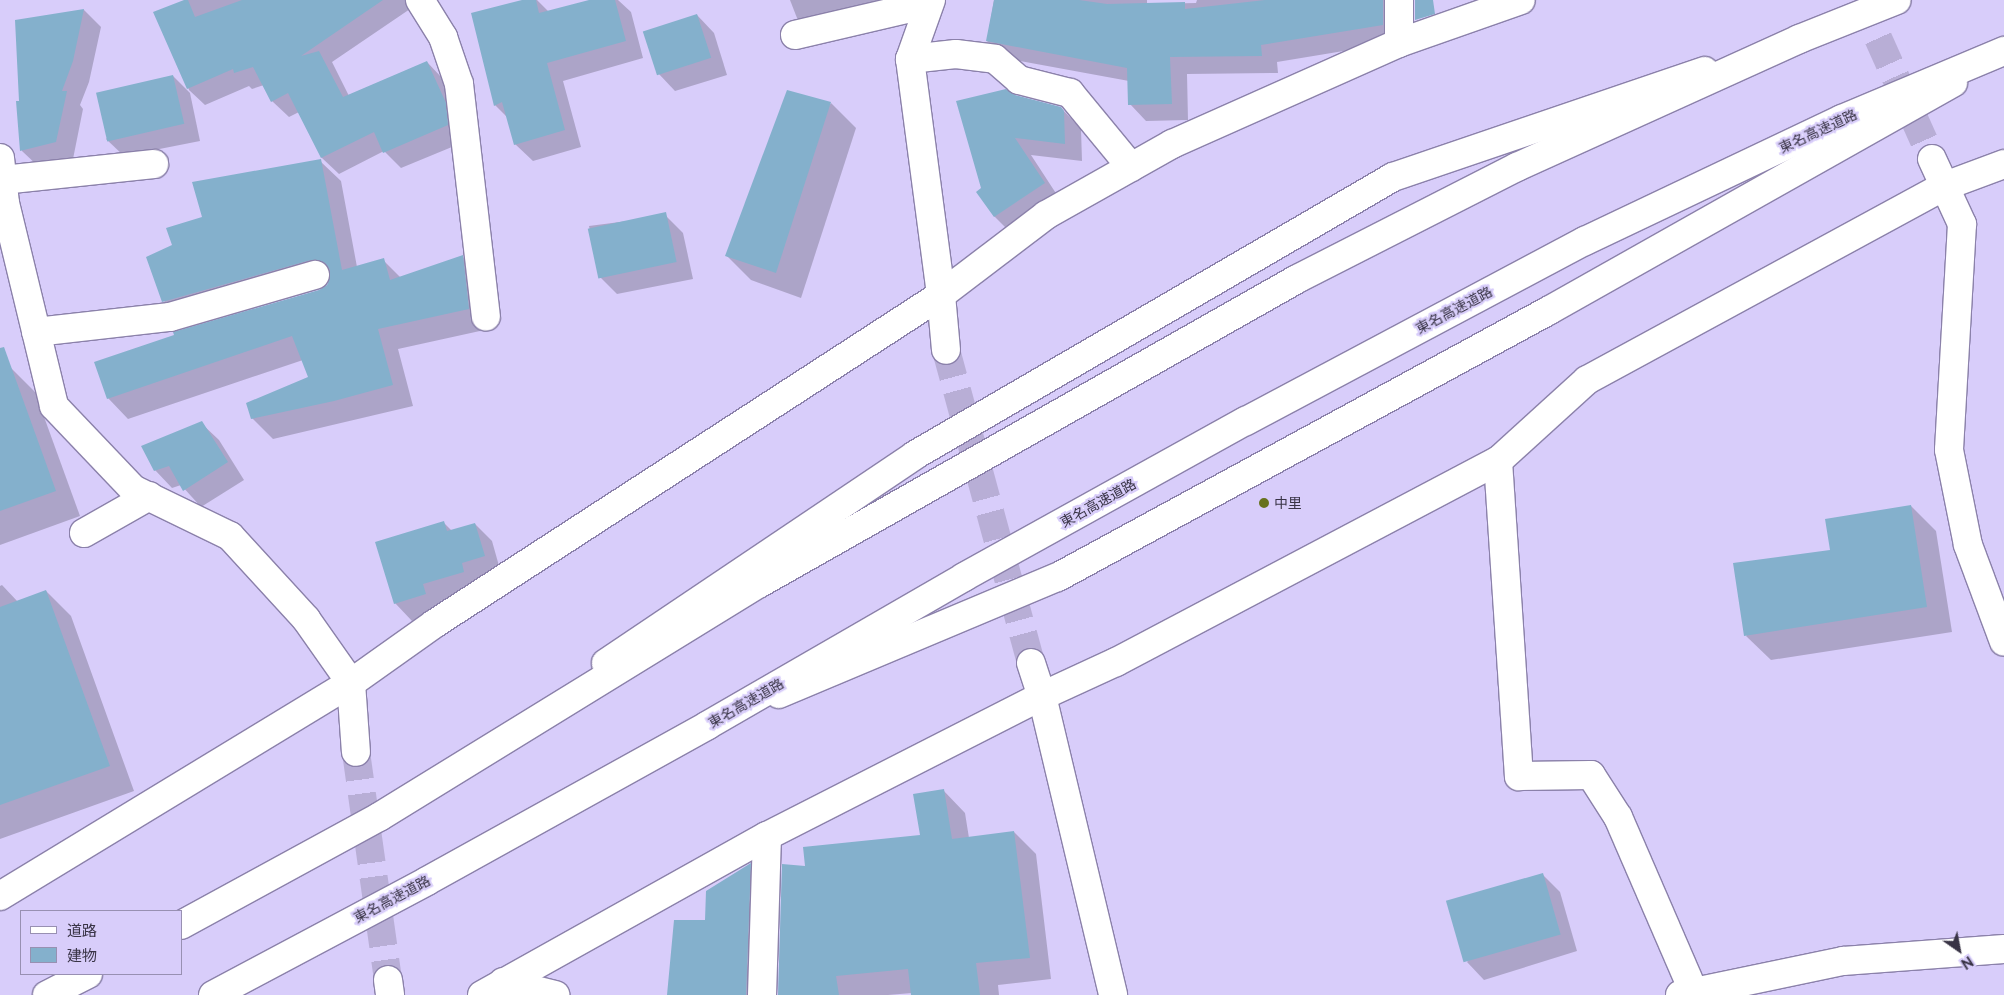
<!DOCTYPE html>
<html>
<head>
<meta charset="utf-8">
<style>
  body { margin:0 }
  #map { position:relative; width:2004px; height:995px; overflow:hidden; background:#d8cdfa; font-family:Raleway,"Noto Sans JP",sans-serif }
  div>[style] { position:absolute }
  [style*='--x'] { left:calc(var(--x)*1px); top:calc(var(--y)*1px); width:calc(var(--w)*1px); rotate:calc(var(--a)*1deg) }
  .shadow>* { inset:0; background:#0003 }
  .building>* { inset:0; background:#84b0cc; transform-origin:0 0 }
  .minor-tunnel>* { height:28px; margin-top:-14px; transform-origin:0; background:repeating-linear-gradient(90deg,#b8aed6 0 28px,transparent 0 42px) }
  .roads { filter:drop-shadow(1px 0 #8b81aa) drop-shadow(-1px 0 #8b81aa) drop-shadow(0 1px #8b81aa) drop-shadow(0 -1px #8b81aa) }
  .minor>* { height:28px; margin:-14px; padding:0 14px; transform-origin:14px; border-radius:14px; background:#fff }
  .highway>* { height:28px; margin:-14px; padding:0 14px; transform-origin:14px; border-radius:14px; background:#fff }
  .dots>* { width:14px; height:14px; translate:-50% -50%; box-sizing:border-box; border:2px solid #d8cdfa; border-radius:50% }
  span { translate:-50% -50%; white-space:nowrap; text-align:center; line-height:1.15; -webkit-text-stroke:4.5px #d8cdfa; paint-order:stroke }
  .street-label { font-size:14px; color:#393446 }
  .poi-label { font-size:14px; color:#393446 }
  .left { translate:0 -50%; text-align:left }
  .legend { position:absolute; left:20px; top:910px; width:162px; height:65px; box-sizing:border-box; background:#d8cdfa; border:1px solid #9890b2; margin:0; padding:6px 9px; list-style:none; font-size:15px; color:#393446 }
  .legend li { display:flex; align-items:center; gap:10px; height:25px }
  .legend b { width:25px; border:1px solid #9890b2 }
  .north { position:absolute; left:1934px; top:925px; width:50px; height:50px; -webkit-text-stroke:4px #d8cdfa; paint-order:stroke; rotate:147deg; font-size:14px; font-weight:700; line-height:20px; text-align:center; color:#393446 }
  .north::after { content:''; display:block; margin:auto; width:18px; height:22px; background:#393446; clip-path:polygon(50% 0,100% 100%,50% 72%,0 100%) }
</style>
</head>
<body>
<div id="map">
  <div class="shadow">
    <i style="clip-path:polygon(188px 0,405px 0,410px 9px,332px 62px,349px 96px,427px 62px,443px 79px,464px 142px,401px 168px,384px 151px,339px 174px,322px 158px,299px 112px,289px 117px,272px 101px,264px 85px,252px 89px,249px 86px,205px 105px,189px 90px,190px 92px,155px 13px)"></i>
    <i style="clip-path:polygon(527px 0,537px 0,549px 12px,594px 0,618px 0,631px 12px,643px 58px,563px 81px,581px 147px,533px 161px,515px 144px,508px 118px,495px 105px)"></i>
    <i style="clip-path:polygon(790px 0,876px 0,883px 16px,814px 35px,797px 18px)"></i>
    <i style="clip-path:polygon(994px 0,1147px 0,1147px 4px,1196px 3px,1197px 0,1394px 0,1398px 42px,1277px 62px,1278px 73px,1187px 74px,1188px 120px,1146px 121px,1130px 104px,1129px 81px,1004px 58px,987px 41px)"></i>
    <i style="clip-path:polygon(84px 10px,101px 27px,89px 82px,80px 105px,83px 109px,73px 159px,40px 168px,22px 151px,16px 21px)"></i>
    <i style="clip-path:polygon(697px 15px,714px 33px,727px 75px,675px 91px,658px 73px)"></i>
    <i style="clip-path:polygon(173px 76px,190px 93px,200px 141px,124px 156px,106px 139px)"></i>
    <i style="clip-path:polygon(1015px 96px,1061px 108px,1081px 129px,1082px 161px,1031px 155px,1061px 201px,1012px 234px,994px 216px,982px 189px)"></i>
    <i style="clip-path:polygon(831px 103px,856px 128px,801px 298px,751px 280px,726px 255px)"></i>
    <i style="clip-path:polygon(320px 161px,341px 181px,357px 267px,383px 260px,401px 278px,463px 257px,483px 277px,489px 329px,398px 349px,413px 406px,273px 439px,252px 418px,309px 378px,303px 360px,128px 419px,108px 398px,327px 287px,330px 280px,184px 322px,164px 301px,173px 246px,204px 218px)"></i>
    <i style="clip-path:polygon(666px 216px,683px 233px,693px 279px,617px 294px,600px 277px,589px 226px)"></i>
    <i style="clip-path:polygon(10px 367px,35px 392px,80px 516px,0 545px,0 371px)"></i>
    <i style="clip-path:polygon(201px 423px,219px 440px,244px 480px,201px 507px,181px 485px,172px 488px,155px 470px)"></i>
    <i style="clip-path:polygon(1911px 506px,1936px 531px,1952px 632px,1771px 660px,1746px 636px,1831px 551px)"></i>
    <i style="clip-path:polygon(444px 523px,452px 531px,475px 524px,492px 541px,501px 573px,481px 590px,440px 601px,443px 611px,412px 621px,395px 603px)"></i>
    <i style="clip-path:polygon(2px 585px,18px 602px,46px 591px,71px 616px,134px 791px,0 839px,0 586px)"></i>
    <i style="clip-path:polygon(943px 790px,965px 813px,969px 838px,1014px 832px,1036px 854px,1051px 979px,998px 985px,999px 995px,912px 995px,912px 993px,888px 995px,779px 995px,806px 867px,921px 836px)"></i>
    <i style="clip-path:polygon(750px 865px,772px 886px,769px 995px,668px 995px,706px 921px)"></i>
    <i style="clip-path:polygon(1543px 875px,1560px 892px,1577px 951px,1484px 980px,1467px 962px)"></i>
  </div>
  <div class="building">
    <i style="clip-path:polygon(184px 0,188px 0,195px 17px,242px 0,383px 0,301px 56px,319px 51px,343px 97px,427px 61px,446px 103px,448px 125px,383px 153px,374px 132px,321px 158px,288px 93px,271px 102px,253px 67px,234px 73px,233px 69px,187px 89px,153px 12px)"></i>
    <i style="clip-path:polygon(522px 0,536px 0,539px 13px,589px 0,615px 0,626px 41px,547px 63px,565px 130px,514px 145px,502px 102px,494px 106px,471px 13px)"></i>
    <i style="clip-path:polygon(994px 0,1079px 0,1107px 4px,1185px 2px,1185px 9px,1265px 0,1383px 0,1383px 25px,1261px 45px,1262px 56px,1170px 57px,1172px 104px,1128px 105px,1127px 68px,986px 41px)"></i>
    <i style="clip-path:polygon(1415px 0,1433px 0,1435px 14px,1415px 20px)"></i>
    <i style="clip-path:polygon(84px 9px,73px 61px,62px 91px,67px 91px,56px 142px,20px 151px,16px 101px,19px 101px,15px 20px)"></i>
    <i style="left:697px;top:14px;width:46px;height:57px;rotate:72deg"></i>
    <i style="left:173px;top:75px;width:50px;height:79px;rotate:77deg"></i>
    <i style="clip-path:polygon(1006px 89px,1015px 95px,1061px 107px,1064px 111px,1065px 144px,1015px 138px,1045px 183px,994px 217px,976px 192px,981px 188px,956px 101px)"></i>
    <i style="clip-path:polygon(787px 90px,831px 102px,776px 273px,725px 256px)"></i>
    <i style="clip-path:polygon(321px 159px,342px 270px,384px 258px,390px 280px,463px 255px,469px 309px,378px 329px,393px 385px,334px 401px,251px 419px,246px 403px,308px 377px,292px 336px,107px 399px,94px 362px,174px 335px,173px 332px,319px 290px,327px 285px,330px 278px,330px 270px,325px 263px,318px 260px,311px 260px,162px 302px,146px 257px,172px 245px,166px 228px,202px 217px,192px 182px)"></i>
    <i style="left:666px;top:212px;width:51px;height:80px;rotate:78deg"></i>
    <i style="clip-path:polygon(4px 347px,56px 491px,0 511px,0 348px)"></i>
    <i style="clip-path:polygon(202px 421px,228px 462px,183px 491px,169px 466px,154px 471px,141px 446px)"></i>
    <i style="clip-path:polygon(1911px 505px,1927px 607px,1744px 636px,1733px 563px,1830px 550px,1825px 519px)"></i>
    <i style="clip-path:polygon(444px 521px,447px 531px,475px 523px,485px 556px,462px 563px,464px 572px,423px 584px,426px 594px,394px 604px,375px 542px)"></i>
    <i style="clip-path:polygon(46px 590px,110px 766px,0 805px,0 607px)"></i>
    <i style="clip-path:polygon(944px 789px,952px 839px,1014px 831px,1030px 958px,976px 963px,980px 995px,911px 995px,908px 969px,836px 976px,839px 995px,778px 995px,782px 864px,805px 866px,803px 847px,920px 835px,913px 794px)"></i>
    <i style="clip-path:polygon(751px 863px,746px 995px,667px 995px,674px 920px,705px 920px,706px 891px)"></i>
    <i style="left:1543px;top:873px;width:64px;height:101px;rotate:74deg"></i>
  </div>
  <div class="minor-tunnel">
    <i style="--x:1861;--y:0;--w:174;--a:65.9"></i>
    <i style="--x:946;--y:350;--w:324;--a:74.8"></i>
    <i style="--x:356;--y:752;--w:230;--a:82"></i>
  </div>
  <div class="roads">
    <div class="minor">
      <i style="--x:420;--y:0;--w:44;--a:58.1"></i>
      <i style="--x:443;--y:37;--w:50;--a:71.2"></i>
      <i style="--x:459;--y:84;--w:234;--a:83.4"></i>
      <i style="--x:931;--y:0;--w:63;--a:109.6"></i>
      <i style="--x:910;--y:59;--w:238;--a:82.5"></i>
      <i style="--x:941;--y:295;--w:55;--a:84.8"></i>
      <i style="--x:795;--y:35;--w:137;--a:-13.1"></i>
      <i style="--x:1399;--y:43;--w:43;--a:-90"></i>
      <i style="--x:910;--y:59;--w:46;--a:-6.2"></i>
      <i style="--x:956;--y:54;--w:39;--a:7"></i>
      <i style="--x:995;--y:59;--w:32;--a:41"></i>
      <i style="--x:1019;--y:80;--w:53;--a:14.3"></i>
      <i style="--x:1070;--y:93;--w:96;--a:50.5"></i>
      <i style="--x:0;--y:158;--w:45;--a:83.7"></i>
      <i style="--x:5;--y:203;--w:209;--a:76.4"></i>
      <i style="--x:54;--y:406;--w:115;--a:46.4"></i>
      <i style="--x:133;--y:489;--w:108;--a:25.9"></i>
      <i style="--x:230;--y:536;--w:113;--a:47.5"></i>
      <i style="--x:306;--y:619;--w:78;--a:54.9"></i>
      <i style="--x:351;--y:683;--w:69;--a:85.9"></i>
      <i style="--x:1932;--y:159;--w:72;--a:65.2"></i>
      <i style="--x:1962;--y:224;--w:226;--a:93.3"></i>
      <i style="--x:1949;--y:450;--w:97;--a:78.7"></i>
      <i style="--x:1968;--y:545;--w:103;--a:69.6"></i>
      <i style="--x:2;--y:180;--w:153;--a:-6"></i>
      <i style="--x:36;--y:332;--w:135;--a:-6.4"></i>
      <i style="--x:170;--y:317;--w:151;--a:-16.2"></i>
      <i style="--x:1498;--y:461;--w:316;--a:86.2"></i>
      <i style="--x:1519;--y:776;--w:72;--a:-0.8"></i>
      <i style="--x:1591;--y:775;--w:50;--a:57.3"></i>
      <i style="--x:1618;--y:817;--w:194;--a:66.6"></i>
      <i style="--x:84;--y:533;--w:75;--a:-29.6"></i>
      <i style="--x:606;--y:663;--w:372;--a:-33.9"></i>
      <i style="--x:915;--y:455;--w:553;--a:-30.18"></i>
      <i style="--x:1393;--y:177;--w:329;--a:-18.8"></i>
      <i style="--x:1031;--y:663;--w:35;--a:72"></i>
      <i style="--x:1042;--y:696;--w:307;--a:76.6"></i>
      <i style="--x:779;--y:694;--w:303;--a:-22.8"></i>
      <i style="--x:1058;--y:577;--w:558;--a:-28.5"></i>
      <i style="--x:1548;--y:311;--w:465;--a:-29.4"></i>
      <i style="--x:0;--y:896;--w:411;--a:-31.3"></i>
      <i style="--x:351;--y:683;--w:102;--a:-35.4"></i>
      <i style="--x:434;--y:624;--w:604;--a:-32.98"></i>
      <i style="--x:941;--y:295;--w:132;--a:-37.3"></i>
      <i style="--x:1046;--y:215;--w:145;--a:-29.4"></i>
      <i style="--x:1172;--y:144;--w:248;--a:-24"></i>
      <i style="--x:1399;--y:43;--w:129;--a:-19.4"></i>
      <i style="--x:388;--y:980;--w:15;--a:82"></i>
      <i style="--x:503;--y:982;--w:54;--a:14"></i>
      <i style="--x:482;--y:995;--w:326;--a:-29.2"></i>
      <i style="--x:767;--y:836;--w:309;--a:-27"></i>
      <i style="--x:1042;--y:696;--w:81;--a:-24.7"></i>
      <i style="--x:1116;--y:662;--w:432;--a:-27.8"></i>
      <i style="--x:1498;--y:461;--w:120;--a:-42.3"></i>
      <i style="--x:1587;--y:380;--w:407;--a:-28.5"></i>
      <i style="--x:1945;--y:186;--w:63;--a:-20.4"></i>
      <i style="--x:762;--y:995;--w:159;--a:-88.2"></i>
      <i style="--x:1680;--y:995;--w:167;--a:-11.8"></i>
      <i style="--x:1843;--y:961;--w:161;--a:-4.3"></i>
    </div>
    <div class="highway">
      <i style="--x:181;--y:925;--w:226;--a:-28.6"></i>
      <i style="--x:379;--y:817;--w:447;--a:-31.6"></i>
      <i style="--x:760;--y:583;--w:617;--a:-29.51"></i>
      <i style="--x:1297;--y:279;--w:247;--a:-27"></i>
      <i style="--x:1517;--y:167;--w:310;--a:-24.4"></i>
      <i style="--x:1799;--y:39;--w:105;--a:-21.7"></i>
      <i style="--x:47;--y:995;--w:46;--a:-27.1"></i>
      <i style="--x:213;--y:995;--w:242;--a:-28"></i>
      <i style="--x:427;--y:881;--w:321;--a:-29"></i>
      <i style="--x:708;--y:725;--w:296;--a:-30"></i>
      <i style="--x:964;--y:577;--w:322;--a:-29"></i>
      <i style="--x:1246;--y:421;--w:384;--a:-28"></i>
      <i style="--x:1585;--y:241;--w:284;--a:-25.4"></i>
      <i style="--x:1842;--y:119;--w:176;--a:-22.8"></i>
    </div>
  </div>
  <div class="dots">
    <i style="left:1264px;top:503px;background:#67721c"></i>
  </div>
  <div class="street-label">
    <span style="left:1818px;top:131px;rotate:-25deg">東名高速道路</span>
    <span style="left:1454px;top:310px;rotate:-28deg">東名高速道路</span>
    <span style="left:1098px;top:503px;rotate:-29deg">東名高速道路</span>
    <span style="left:746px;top:703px;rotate:-30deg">東名高速道路</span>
    <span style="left:392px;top:899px;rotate:-28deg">東名高速道路</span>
  </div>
  <div class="poi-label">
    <span class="left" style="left:1274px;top:503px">中里</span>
  </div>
  <ul class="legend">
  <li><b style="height:6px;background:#fff"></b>道路</li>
  <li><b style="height:14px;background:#84b0cc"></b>建物</li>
  </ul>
  <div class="north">N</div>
</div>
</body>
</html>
